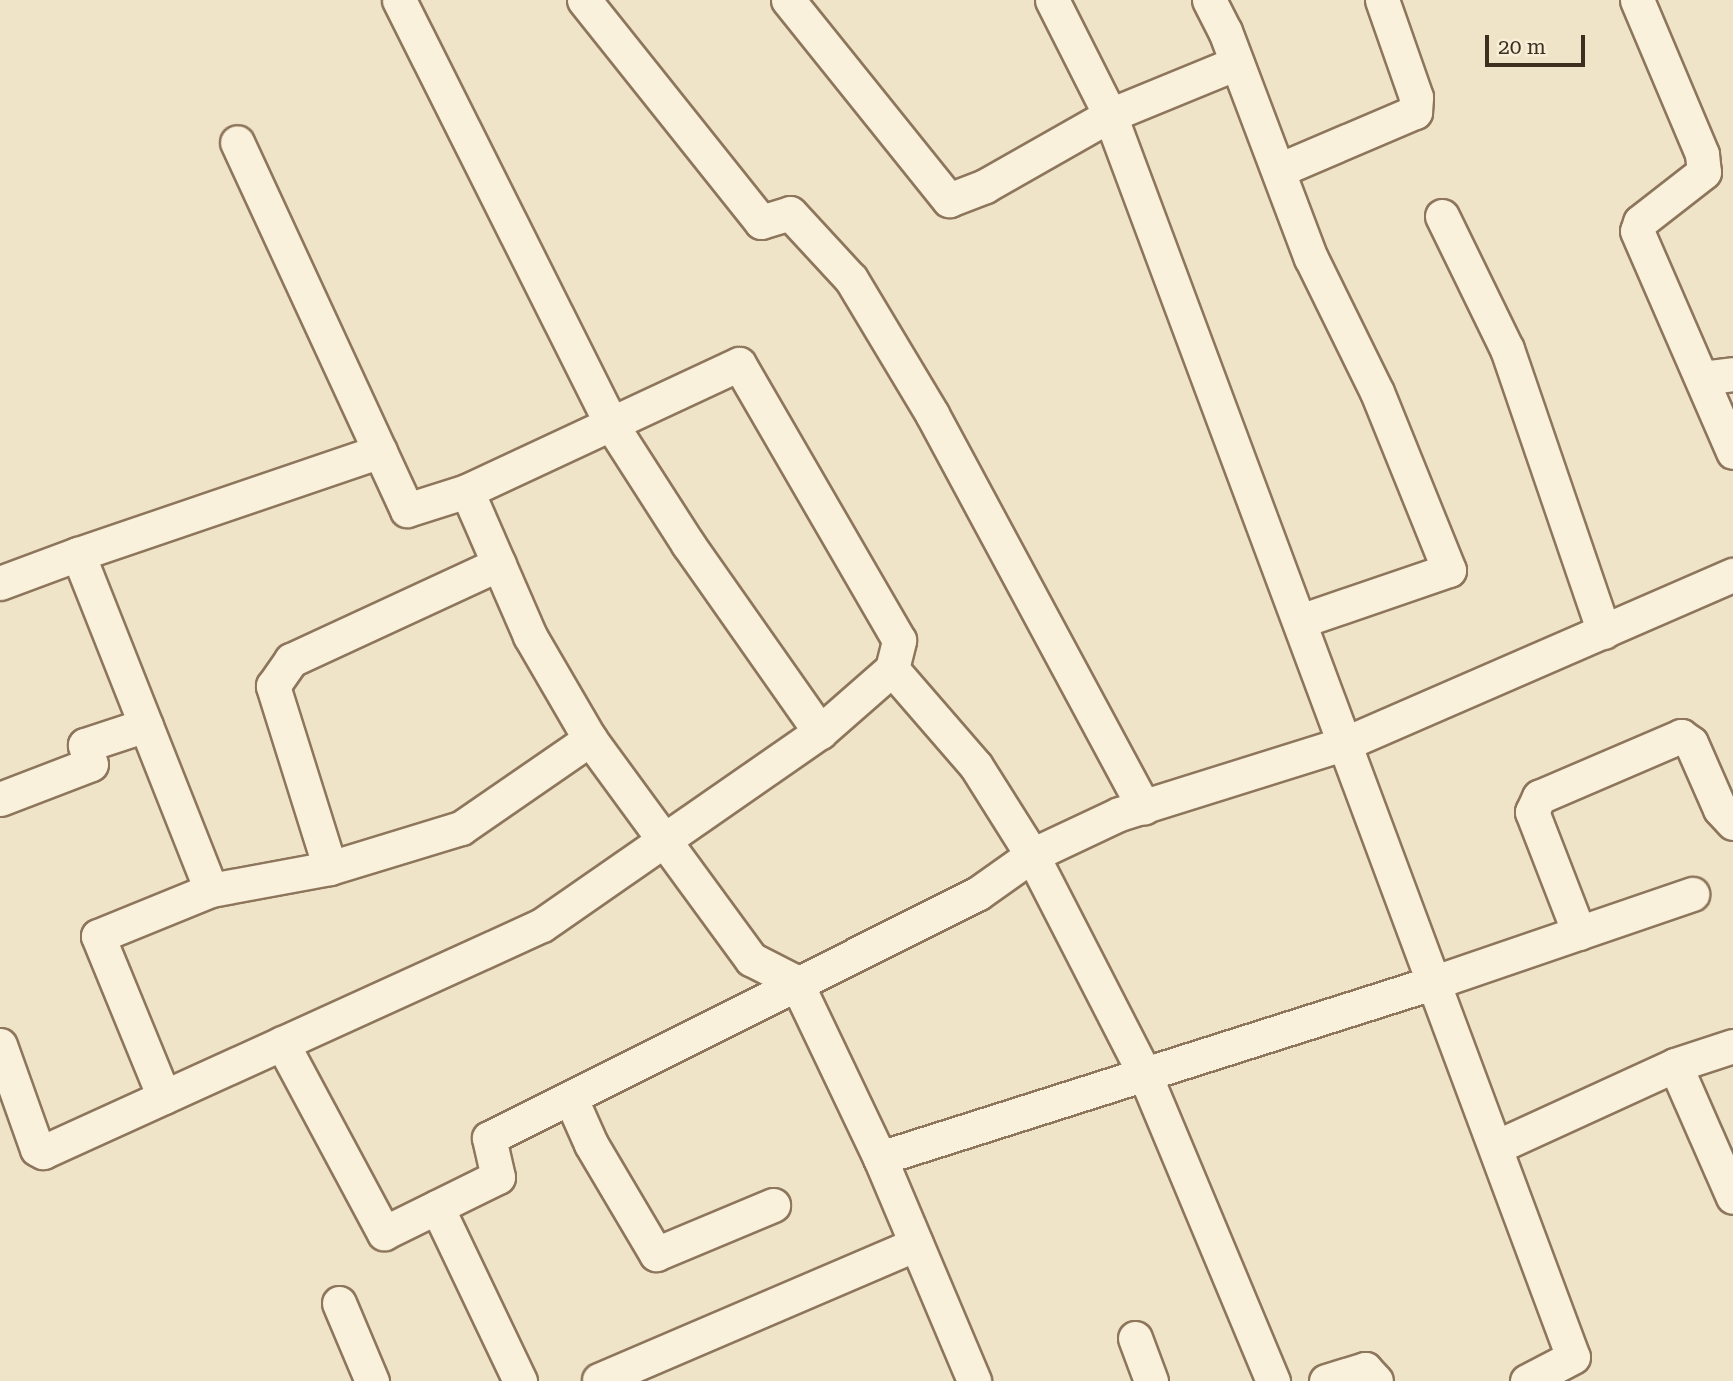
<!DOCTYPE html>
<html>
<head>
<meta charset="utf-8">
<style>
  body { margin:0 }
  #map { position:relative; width:1733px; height:1381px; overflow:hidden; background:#f0e4c8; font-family:"Roboto Serif",serif }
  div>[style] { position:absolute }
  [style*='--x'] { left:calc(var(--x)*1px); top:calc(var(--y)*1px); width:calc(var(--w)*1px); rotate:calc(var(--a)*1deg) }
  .roads { filter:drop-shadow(2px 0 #8d765c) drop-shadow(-2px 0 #8d765c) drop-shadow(0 2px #8d765c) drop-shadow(0 -2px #8d765c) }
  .minor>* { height:33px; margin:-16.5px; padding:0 16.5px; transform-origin:16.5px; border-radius:16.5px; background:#faf1dc }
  span { translate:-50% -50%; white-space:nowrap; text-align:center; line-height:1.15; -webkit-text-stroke:5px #f7eed8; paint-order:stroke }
  .scale { position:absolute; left:1485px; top:35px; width:100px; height:32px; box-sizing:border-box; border:4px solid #3d2e20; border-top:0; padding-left:9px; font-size:21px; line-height:24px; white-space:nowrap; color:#3d2e20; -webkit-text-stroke:5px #f7eed8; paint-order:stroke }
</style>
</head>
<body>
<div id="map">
  <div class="roads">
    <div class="minor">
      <i style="--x:399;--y:0;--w:474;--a:63.4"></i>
      <i style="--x:611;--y:424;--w:143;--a:57.3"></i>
      <i style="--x:688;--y:544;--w:230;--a:54.9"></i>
      <i style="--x:584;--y:0;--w:284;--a:51.4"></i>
      <i style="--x:761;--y:222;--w:30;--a:-17"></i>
      <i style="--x:790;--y:213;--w:90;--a:47.3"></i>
      <i style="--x:851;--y:279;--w:157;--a:59"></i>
      <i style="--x:932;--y:414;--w:447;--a:61.7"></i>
      <i style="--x:788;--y:0;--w:257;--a:51.2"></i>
      <i style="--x:949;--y:200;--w:39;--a:-21"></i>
      <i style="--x:985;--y:186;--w:144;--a:-29.6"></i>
      <i style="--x:1110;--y:115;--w:137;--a:-22.3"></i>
      <i style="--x:1052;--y:0;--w:129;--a:63.2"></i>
      <i style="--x:1110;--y:115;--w:1325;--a:69.56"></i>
      <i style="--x:1573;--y:1357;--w:52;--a:152.4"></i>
      <i style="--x:1209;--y:0;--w:35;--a:63"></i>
      <i style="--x:1225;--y:31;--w:243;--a:69.3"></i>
      <i style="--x:1311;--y:258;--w:149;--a:63.8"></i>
      <i style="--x:1377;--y:392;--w:192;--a:68"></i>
      <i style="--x:1449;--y:570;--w:157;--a:161.1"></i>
      <i style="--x:1637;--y:0;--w:167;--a:67.1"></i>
      <i style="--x:1702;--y:154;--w:18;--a:84"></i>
      <i style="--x:1704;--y:172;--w:81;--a:142"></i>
      <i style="--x:1640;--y:222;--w:9;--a:108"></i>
      <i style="--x:1637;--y:231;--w:241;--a:66.5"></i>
      <i style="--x:1279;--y:170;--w:148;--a:-23.1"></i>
      <i style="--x:1415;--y:112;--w:15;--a:-86"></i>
      <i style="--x:1416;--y:97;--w:103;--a:-109.3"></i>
      <i style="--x:1442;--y:216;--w:148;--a:64"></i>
      <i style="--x:1507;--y:349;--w:299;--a:71.1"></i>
      <i style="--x:1702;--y:378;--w:31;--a:-7"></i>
      <i style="--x:467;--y:491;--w:158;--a:66.5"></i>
      <i style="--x:530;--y:636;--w:119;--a:59.8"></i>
      <i style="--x:590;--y:739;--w:273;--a:53.8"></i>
      <i style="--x:751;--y:959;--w:51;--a:27.1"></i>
      <i style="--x:796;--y:982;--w:195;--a:64.5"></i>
      <i style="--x:880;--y:1158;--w:242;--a:67.1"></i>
      <i style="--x:78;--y:554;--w:319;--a:-18.8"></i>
      <i style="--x:0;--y:583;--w:83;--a:-20.4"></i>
      <i style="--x:78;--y:554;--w:361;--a:68.4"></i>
      <i style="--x:892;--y:669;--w:128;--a:49.1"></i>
      <i style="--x:976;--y:766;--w:105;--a:57.8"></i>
      <i style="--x:1032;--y:855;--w:247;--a:62.8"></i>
      <i style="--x:1145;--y:1075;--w:332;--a:67.3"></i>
      <i style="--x:0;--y:799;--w:97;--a:-21"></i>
      <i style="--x:91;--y:764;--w:20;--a:-108"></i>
      <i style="--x:85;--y:745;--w:64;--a:-18.2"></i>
      <i style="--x:330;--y:868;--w:191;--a:-107.4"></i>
      <i style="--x:273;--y:686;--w:32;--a:-55"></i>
      <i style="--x:291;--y:660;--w:229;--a:-24.8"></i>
      <i style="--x:1579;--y:933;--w:130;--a:-111.2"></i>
      <i style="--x:1532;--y:812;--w:17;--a:-65"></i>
      <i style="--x:1539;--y:797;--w:155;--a:-23.2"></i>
      <i style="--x:1681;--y:736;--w:12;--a:35"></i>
      <i style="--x:1691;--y:743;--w:72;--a:66.3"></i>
      <i style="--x:1720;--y:809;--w:19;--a:47"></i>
      <i style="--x:282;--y:1043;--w:216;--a:61.8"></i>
      <i style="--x:384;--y:1233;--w:127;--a:-26.2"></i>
      <i style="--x:498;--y:1177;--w:40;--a:-103"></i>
      <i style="--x:489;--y:1138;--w:546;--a:-26.57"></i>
      <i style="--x:977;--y:894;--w:67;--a:-35.3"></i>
      <i style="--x:1032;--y:855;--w:96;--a:-25.2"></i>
      <i style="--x:1119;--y:814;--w:238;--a:-17.4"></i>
      <i style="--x:1346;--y:743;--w:422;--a:-23.5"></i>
      <i style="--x:0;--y:1045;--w:110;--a:70.4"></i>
      <i style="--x:37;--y:1149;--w:7;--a:27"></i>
      <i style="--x:43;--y:1152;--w:548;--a:-24.46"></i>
      <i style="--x:542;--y:925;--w:338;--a:-34.8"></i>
      <i style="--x:820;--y:732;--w:96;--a:-41.2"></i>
      <i style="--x:892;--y:669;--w:30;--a:-76"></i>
      <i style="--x:899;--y:640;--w:319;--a:-120.1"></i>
      <i style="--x:739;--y:364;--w:300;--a:155"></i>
      <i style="--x:467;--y:491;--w:63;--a:162.4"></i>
      <i style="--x:407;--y:510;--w:405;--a:-114.8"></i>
      <i style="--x:1675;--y:1065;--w:144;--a:66.3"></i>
      <i style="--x:164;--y:1097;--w:174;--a:-112.3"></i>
      <i style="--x:98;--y:936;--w:122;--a:-22.2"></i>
      <i style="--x:211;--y:890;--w:121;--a:-10.5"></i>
      <i style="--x:330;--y:868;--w:137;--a:-17"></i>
      <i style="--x:461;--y:828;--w:157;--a:-34.6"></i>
      <i style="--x:571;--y:1099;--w:49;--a:66"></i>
      <i style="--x:591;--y:1144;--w:128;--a:59.4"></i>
      <i style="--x:656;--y:1254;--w:127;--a:-22.7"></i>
      <i style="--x:1496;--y:1147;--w:197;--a:-24.6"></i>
      <i style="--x:1675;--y:1065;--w:61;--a:-18.1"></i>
      <i style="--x:880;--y:1158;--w:582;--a:-17.59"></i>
      <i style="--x:1435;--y:982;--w:272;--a:-18.9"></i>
      <i style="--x:437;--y:1207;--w:193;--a:64.5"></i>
      <i style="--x:339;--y:1303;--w:85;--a:67.1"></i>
      <i style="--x:1135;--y:1338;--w:46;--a:69.6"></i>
      <i style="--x:599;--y:1380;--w:345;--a:-23.2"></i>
      <i style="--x:1326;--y:1381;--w:41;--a:-17.1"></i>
      <i style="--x:1365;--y:1369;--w:16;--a:47"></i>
    </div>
  </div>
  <div class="scale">20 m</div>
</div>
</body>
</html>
